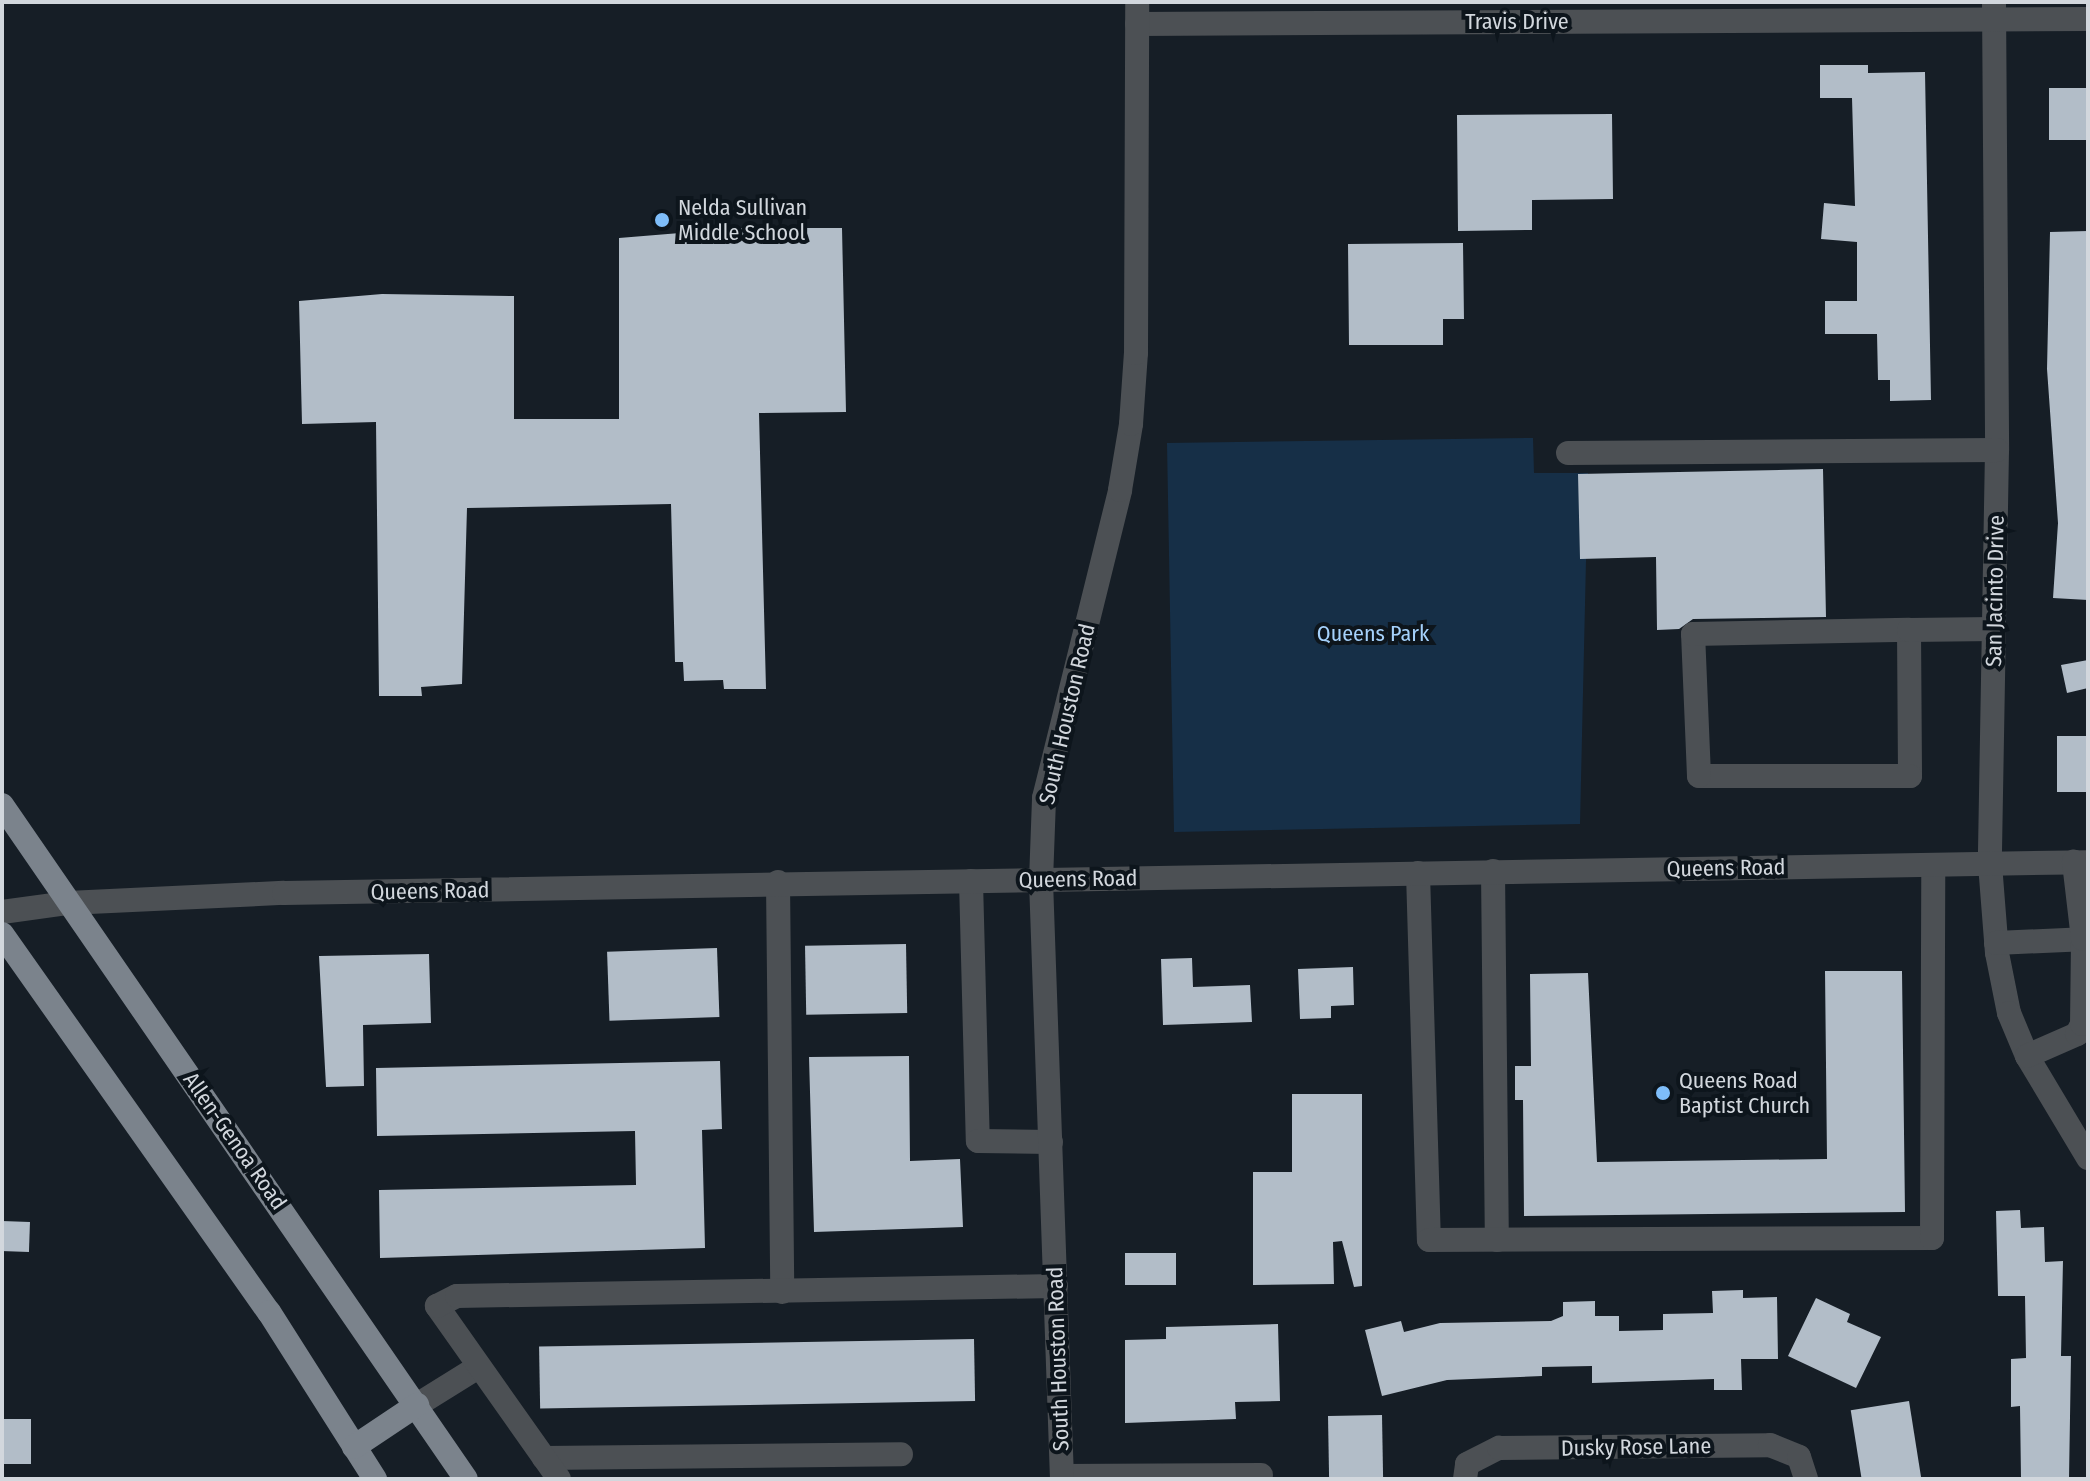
<!DOCTYPE html>
<html>
<head>
<meta charset="utf-8">
<style>
  body { margin:0 }
  #map { position:relative; width:2090px; height:1481px; overflow:hidden; background:#161e26; font-family:"Fira Sans Condensed",sans-serif }
  div>[style] { position:absolute }
  [style*='--x'] { left:calc(var(--x)*1px); top:calc(var(--y)*1px); width:calc(var(--w)*1px); rotate:calc(var(--a)*1deg) }
  .green>* { inset:0; background:#162f47 }
  .building>* { inset:0; background:#b2bdc8; transform-origin:0 0 }
  .minor>* { height:24px; margin:-12px; padding:0 12px; transform-origin:12px; border-radius:12px; background:#4c5054 }
  .major>* { height:24px; margin:-12px; padding:0 12px; transform-origin:12px; border-radius:12px; background:#7b838c }
  .dots>* { width:22px; height:22px; translate:-50% -50%; box-sizing:border-box; border:4px solid #0d151c; border-radius:50% }
  span { translate:-50% -50%; white-space:nowrap; text-align:center; line-height:1.15; -webkit-text-stroke:8px #0d151c; paint-order:stroke }
  .street-label { font-size:22px; color:#d2d7dd }
  .poi-label { font-size:22px; color:#d2d7dd }
  .left { translate:0 -50%; text-align:left }
  .park-label { font-size:22px; color:#a5d1fb }
  .frame { position:absolute; inset:0; border:4px solid #d2d7dd; pointer-events:none }
</style>
</head>
<body>
<div id="map">
  <div class="green">
    <i style="clip-path:polygon(1533px 438px,1534px 473px,1588px 473px,1580px 824px,1174px 832px,1167px 443px)"></i>
  </div>
  <div class="building">
    <i style="clip-path:polygon(1820px 65px,1868px 65px,1868px 73px,1925px 72px,1931px 400px,1890px 401px,1890px 380px,1878px 380px,1877px 334px,1825px 334px,1825px 301px,1857px 301px,1857px 242px,1821px 239px,1824px 203px,1855px 206px,1852px 98px,1820px 98px)"></i>
    <i style="left:2049px;top:88px;width:39px;height:52px"></i>
    <i style="clip-path:polygon(1612px 114px,1613px 199px,1532px 200px,1532px 230px,1458px 231px,1457px 115px)"></i>
    <i style="clip-path:polygon(741px 228px,842px 228px,846px 412px,759px 413px,766px 689px,724px 689px,723px 680px,684px 681px,683px 662px,675px 662px,671px 504px,467px 508px,462px 684px,421px 687px,422px 696px,379px 696px,376px 422px,302px 424px,299px 301px,382px 294px,514px 296px,514px 419px,619px 419px,619px 238px)"></i>
    <i style="clip-path:polygon(2088px 231px,2088px 600px,2053px 598px,2058px 523px,2047px 369px,2050px 232px)"></i>
    <i style="clip-path:polygon(1463px 243px,1464px 319px,1443px 319px,1443px 345px,1349px 345px,1348px 244px)"></i>
    <i style="clip-path:polygon(1823px 469px,1826px 617px,1693px 619px,1679px 629px,1657px 630px,1656px 557px,1580px 559px,1578px 474px)"></i>
    <i style="clip-path:polygon(2088px 660px,2088px 688px,2067px 693px,2061px 665px)"></i>
    <i style="left:2057px;top:736px;width:31px;height:56px"></i>
    <i style="left:906px;top:944px;width:69px;height:101px;rotate:89deg"></i>
    <i style="left:717px;top:948px;width:69px;height:110px;rotate:88deg"></i>
    <i style="clip-path:polygon(429px 954px,431px 1023px,363px 1025px,364px 1086px,326px 1087px,319px 956px)"></i>
    <i style="clip-path:polygon(1192px 958px,1193px 987px,1250px 985px,1252px 1022px,1163px 1025px,1161px 959px)"></i>
    <i style="clip-path:polygon(1353px 967px,1354px 1005px,1331px 1006px,1331px 1018px,1300px 1019px,1298px 969px)"></i>
    <i style="clip-path:polygon(1825px 971px,1902px 971px,1905px 1212px,1524px 1216px,1523px 1100px,1515px 1100px,1515px 1066px,1531px 1066px,1530px 974px,1588px 973px,1597px 1162px,1827px 1159px)"></i>
    <i style="clip-path:polygon(909px 1056px,910px 1161px,960px 1159px,963px 1227px,814px 1232px,809px 1057px)"></i>
    <i style="clip-path:polygon(720px 1061px,722px 1129px,702px 1130px,705px 1248px,380px 1258px,379px 1190px,636px 1185px,635px 1131px,377px 1136px,376px 1068px)"></i>
    <i style="clip-path:polygon(1292px 1094px,1362px 1094px,1362px 1286px,1354px 1287px,1342px 1241px,1333px 1242px,1334px 1284px,1253px 1285px,1253px 1172px,1292px 1172px)"></i>
    <i style="clip-path:polygon(2020px 1210px,2021px 1228px,2044px 1227px,2045px 1262px,2063px 1261px,2061px 1356px,2071px 1356px,2069px 1479px,2021px 1479px,2020px 1406px,2011px 1407px,2011px 1359px,2026px 1358px,2025px 1296px,1998px 1296px,1996px 1211px)"></i>
    <i style="left:2px;top:1221px;width:28px;height:30px;rotate:2deg"></i>
    <i style="left:1176px;top:1253px;width:32px;height:51px;rotate:90deg"></i>
    <i style="clip-path:polygon(1743px 1290px,1743px 1298px,1777px 1297px,1778px 1359px,1741px 1359px,1742px 1390px,1714px 1390px,1714px 1379px,1592px 1383px,1592px 1366px,1542px 1367px,1542px 1376px,1447px 1380px,1382px 1396px,1365px 1330px,1401px 1321px,1404px 1332px,1440px 1323px,1551px 1321px,1563px 1316px,1563px 1302px,1595px 1301px,1595px 1316px,1619px 1316px,1619px 1331px,1663px 1330px,1663px 1314px,1713px 1313px,1712px 1291px)"></i>
    <i style="clip-path:polygon(1816px 1298px,1850px 1314px,1847px 1322px,1881px 1337px,1856px 1388px,1788px 1356px)"></i>
    <i style="clip-path:polygon(1278px 1324px,1280px 1401px,1235px 1402px,1236px 1419px,1125px 1423px,1125px 1340px,1166px 1339px,1166px 1327px)"></i>
    <i style="left:974px;top:1339px;width:62px;height:435px;rotate:89deg"></i>
    <i style="left:1909px;top:1401px;width:79px;height:59px;rotate:81deg"></i>
    <i style="left:1382px;top:1415px;width:64px;height:54px;rotate:89deg"></i>
    <i style="left:31px;top:1419px;width:45px;height:29px;rotate:90deg"></i>
  </div>
  <div class="minor">
    <i style="--x:1994;--y:2;--w:448;--a:89.6"></i>
    <i style="--x:1997;--y:450;--w:414;--a:91"></i>
    <i style="--x:1990;--y:864;--w:89;--a:85.5"></i>
    <i style="--x:1997;--y:953;--w:61;--a:78.7"></i>
    <i style="--x:2009;--y:1013;--w:47;--a:67.3"></i>
    <i style="--x:2027;--y:1056;--w:119;--a:59.1"></i>
    <i style="--x:1137;--y:24;--w:951;--a:-0.3"></i>
    <i style="--x:1568;--y:453;--w:429;--a:-0.4"></i>
    <i style="--x:1909;--y:630;--w:146;--a:89.6"></i>
    <i style="--x:1910;--y:776;--w:211;--a:180"></i>
    <i style="--x:1699;--y:776;--w:142;--a:-92.4"></i>
    <i style="--x:1693;--y:634;--w:216;--a:-1.1"></i>
    <i style="--x:1909;--y:630;--w:85;--a:-0.7"></i>
    <i style="--x:1493;--y:871;--w:369;--a:89.4"></i>
    <i style="--x:1418;--y:873;--w:367;--a:88.3"></i>
    <i style="--x:1429;--y:1240;--w:503;--a:-0.23"></i>
    <i style="--x:1932;--y:1238;--w:373;--a:-89.8"></i>
    <i style="--x:971;--y:881;--w:260;--a:88.5"></i>
    <i style="--x:978;--y:1141;--w:73;--a:0.8"></i>
    <i style="--x:778;--y:882;--w:410;--a:89.4"></i>
    <i style="--x:2;--y:912;--w:67;--a:-7.8"></i>
    <i style="--x:68;--y:903;--w:216;--a:-2.7"></i>
    <i style="--x:284;--y:893;--w:1804;--a:-0.98"></i>
    <i style="--x:1996;--y:943;--w:92;--a:-2.5"></i>
    <i style="--x:2027;--y:1056;--w:55;--a:-23.7"></i>
    <i style="--x:2077;--y:1034;--w:11;--a:-63"></i>
    <i style="--x:2082;--y:1024;--w:85;--a:-89.3"></i>
    <i style="--x:2083;--y:939;--w:78;--a:-96.7"></i>
    <i style="--x:417;--y:1405;--w:72;--a:-31.9"></i>
    <i style="--x:544;--y:1458;--w:357;--a:-0.6"></i>
    <i style="--x:1062;--y:1476;--w:199;--a:-0.3"></i>
    <i style="--x:559;--y:1479;--w:212;--a:-125.2"></i>
    <i style="--x:437;--y:1306;--w:22;--a:-27"></i>
    <i style="--x:457;--y:1296;--w:599;--a:-0.96"></i>
    <i style="--x:1062;--y:1479;--w:598;--a:-92.01"></i>
    <i style="--x:1041;--y:881;--w:83;--a:-87.9"></i>
    <i style="--x:1044;--y:798;--w:317;--a:-76.1"></i>
    <i style="--x:1120;--y:490;--w:67;--a:-80.5"></i>
    <i style="--x:1131;--y:424;--w:71;--a:-86"></i>
    <i style="--x:1136;--y:353;--w:351;--a:-89.8"></i>
    <i style="--x:1465;--y:1479;--w:15;--a:-82"></i>
    <i style="--x:1467;--y:1464;--w:36;--a:-27"></i>
    <i style="--x:1499;--y:1448;--w:271;--a:-0.6"></i>
    <i style="--x:1770;--y:1445;--w:31;--a:22"></i>
    <i style="--x:1799;--y:1457;--w:23;--a:72"></i>
  </div>
  <div class="major">
    <i style="--x:2;--y:805;--w:818;--a:55.46"></i>
    <i style="--x:2;--y:934;--w:463;--a:54.8"></i>
    <i style="--x:269;--y:1312;--w:198;--a:57.6"></i>
    <i style="--x:354;--y:1447;--w:76;--a:-33.7"></i>
  </div>
  <div class="dots">
    <i style="left:662px;top:220px;background:#7ebdf9"></i>
    <i style="left:1663px;top:1093px;background:#7ebdf9"></i>
  </div>
  <div class="street-label">
    <span style="left:1517px;top:22px">Travis Drive</span>
    <span style="left:1995px;top:591px;rotate:-89deg">San Jacinto Drive</span>
    <span style="left:1067px;top:714px;rotate:-77deg">South Houston Road</span>
    <span style="left:1726px;top:868px;rotate:-1deg">Queens Road</span>
    <span style="left:1078px;top:879px;rotate:-1deg">Queens Road</span>
    <span style="left:430px;top:891px;rotate:-1deg">Queens Road</span>
    <span style="left:235px;top:1141px;rotate:55deg">Allen-Genoa Road</span>
    <span style="left:1058px;top:1359px;rotate:-92deg">South Houston Road</span>
    <span style="left:1636px;top:1447px;rotate:-1deg">Dusky Rose Lane</span>
  </div>
  <div class="poi-label">
    <span class="left" style="left:678px;top:220px">Nelda Sullivan<br>Middle School</span>
    <span class="left" style="left:1679px;top:1093px">Queens Road<br>Baptist Church</span>
  </div>
  <div class="park-label">
    <span style="left:1373px;top:634px">Queens Park</span>
  </div>
  <div class="frame"></div>
</div>
</body>
</html>
